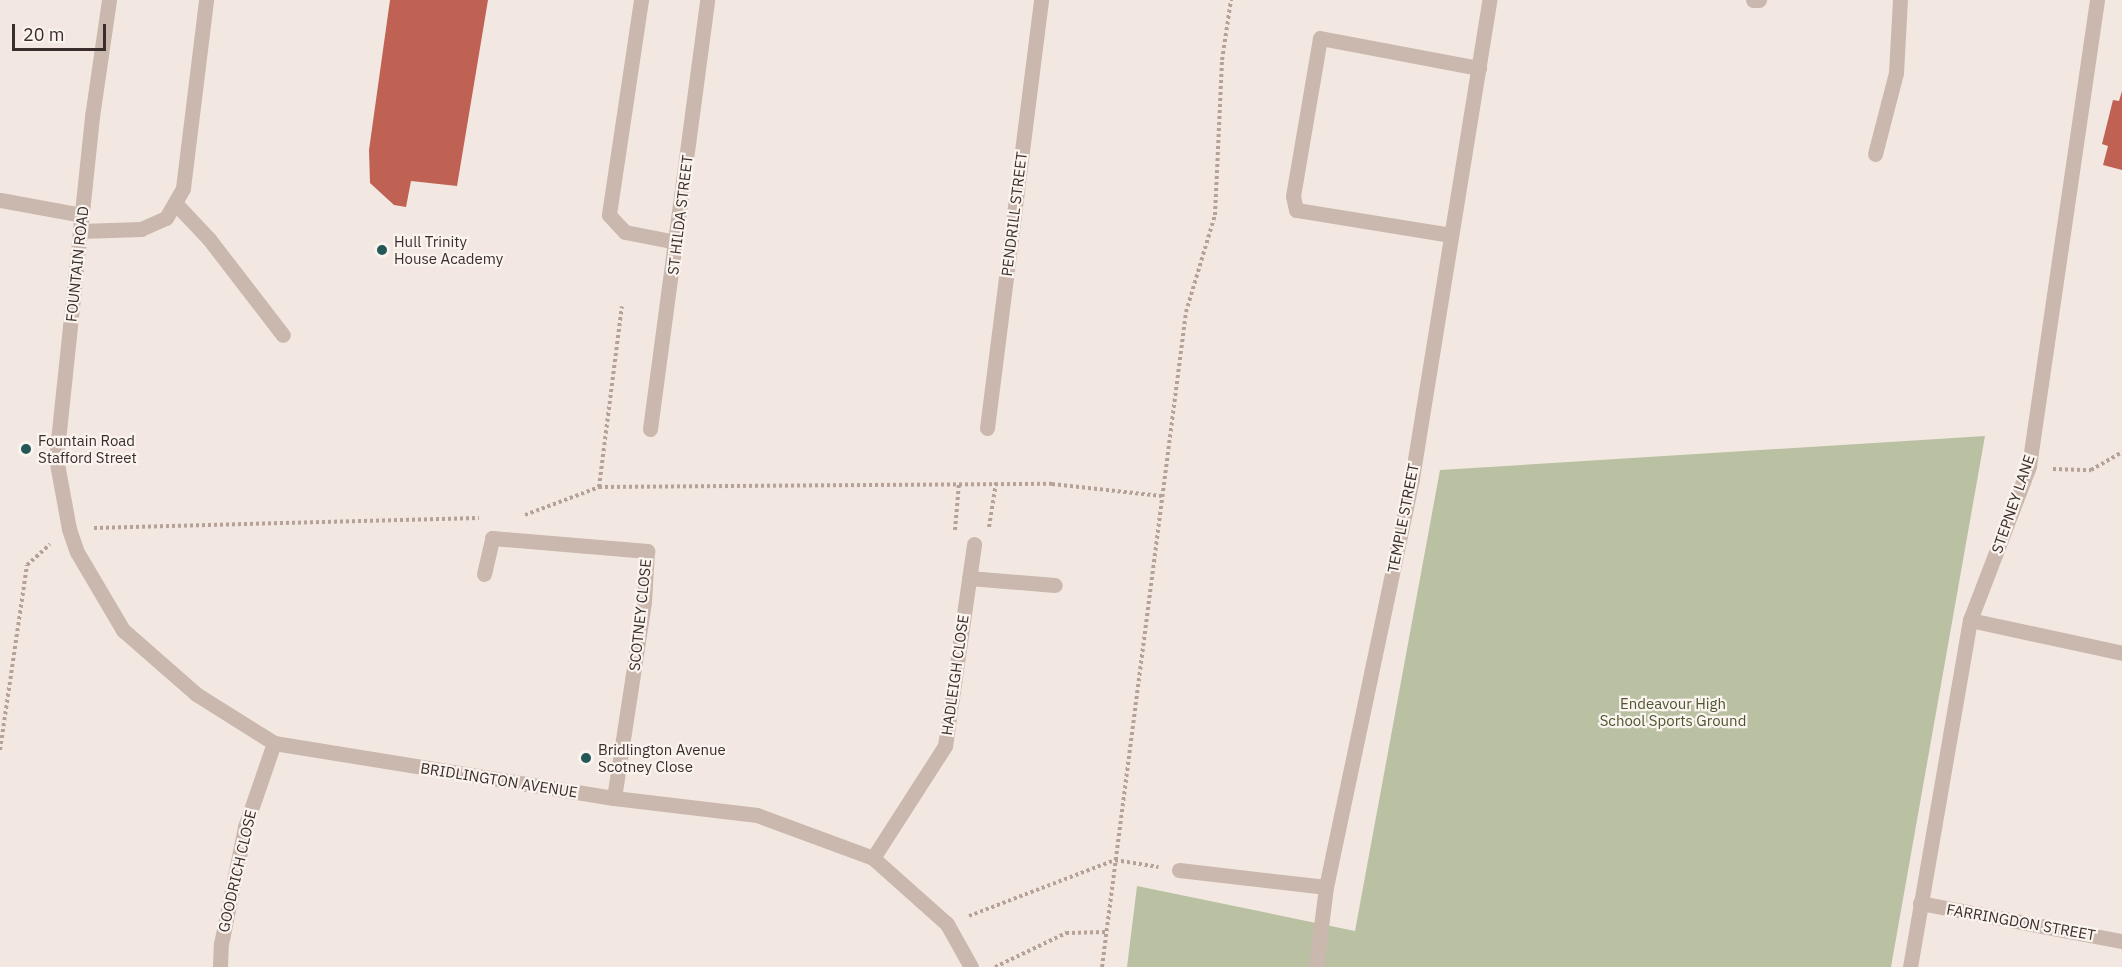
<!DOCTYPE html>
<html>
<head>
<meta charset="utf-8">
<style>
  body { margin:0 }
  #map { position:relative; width:2122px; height:967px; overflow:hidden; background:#f2e8e1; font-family:"IBM Plex Sans",sans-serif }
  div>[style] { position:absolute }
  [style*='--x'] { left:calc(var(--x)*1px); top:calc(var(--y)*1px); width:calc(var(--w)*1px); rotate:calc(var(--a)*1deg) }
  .green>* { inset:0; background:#bac1a2 }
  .building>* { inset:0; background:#bf6153 }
  .path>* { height:4px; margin-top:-2px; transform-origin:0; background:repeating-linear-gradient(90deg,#b6a197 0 3px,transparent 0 6px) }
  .minor>* { height:15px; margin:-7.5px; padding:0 7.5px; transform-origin:7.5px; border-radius:7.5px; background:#cab7ad }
  .dots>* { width:16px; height:16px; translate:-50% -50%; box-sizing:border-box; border:3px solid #faf3ee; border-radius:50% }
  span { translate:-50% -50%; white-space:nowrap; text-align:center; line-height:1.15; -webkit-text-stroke:4.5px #faf3ee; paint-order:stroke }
  .street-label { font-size:15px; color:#392e2b }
  .poi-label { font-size:15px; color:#392e2b }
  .left { translate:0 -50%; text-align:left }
  .park-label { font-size:15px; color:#4c5630 }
  .scale { position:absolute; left:12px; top:24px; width:94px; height:27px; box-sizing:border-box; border:3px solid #392e2b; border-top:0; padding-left:8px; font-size:18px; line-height:21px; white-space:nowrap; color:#392e2b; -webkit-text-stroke:4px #faf3ee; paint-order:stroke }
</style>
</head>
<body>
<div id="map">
  <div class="green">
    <i style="clip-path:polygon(1985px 436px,1891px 967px,1127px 967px,1137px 886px,1355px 931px,1440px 470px)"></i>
  </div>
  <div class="building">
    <i style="clip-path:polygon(390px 0,488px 0,457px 186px,411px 181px,406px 207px,394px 205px,370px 183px,369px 150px)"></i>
    <i style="clip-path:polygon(2122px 91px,2122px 170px,2103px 165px,2108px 146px,2102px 144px,2113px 100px,2119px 101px)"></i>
  </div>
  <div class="path">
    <i style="--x:2053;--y:469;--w:38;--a:2"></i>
    <i style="--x:2091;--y:470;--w:36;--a:-30"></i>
    <i style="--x:599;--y:487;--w:182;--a:-82.8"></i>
    <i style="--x:525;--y:515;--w:79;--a:-20.7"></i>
    <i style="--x:599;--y:487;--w:453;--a:-0.4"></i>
    <i style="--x:1052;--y:484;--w:110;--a:6.3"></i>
    <i style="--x:989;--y:527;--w:45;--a:-81"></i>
    <i style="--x:94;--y:528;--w:385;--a:-1.5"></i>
    <i style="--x:955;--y:530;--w:47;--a:-85.1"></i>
    <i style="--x:0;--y:750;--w:187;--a:-81.7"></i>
    <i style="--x:27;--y:565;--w:31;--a:-42"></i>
    <i style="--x:969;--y:916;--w:156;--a:-21"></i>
    <i style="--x:1115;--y:860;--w:44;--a:9.2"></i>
    <i style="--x:995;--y:967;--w:79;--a:-25.6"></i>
    <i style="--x:1066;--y:933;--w:40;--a:-1.4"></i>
    <i style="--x:1102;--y:967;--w:660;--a:-82.69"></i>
    <i style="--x:1186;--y:312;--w:101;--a:-73.4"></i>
    <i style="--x:1215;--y:215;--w:155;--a:-87.4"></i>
    <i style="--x:1222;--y:60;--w:61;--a:-81.5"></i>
  </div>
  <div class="minor">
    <i style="--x:109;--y:0;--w:118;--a:98.3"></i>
    <i style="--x:92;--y:117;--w:343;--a:96"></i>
    <i style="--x:56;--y:458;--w:72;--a:79.6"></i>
    <i style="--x:69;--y:529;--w:24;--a:71"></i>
    <i style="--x:77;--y:552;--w:91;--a:59.5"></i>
    <i style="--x:123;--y:630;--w:97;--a:41.2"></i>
    <i style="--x:196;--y:694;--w:92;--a:32.1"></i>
    <i style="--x:274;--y:743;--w:344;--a:9.2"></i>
    <i style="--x:614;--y:798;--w:144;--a:6.8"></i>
    <i style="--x:757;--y:815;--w:124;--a:20.3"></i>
    <i style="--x:873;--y:858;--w:99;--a:41.7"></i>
    <i style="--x:947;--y:924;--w:49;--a:60.8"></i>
    <i style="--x:641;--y:0;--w:217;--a:98.5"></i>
    <i style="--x:609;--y:215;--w:23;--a:47"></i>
    <i style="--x:625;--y:232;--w:52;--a:11.1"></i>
    <i style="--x:1753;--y:0;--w:6;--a:0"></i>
    <i style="--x:1875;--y:154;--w:84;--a:-75.5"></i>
    <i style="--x:1896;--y:73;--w:73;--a:-86.9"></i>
    <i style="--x:0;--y:200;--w:83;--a:10.4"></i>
    <i style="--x:175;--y:203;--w:50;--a:46.6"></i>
    <i style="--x:209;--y:239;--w:121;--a:52.4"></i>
    <i style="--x:81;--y:231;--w:60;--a:-1.9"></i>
    <i style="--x:141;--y:229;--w:27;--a:-24"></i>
    <i style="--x:166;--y:218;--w:34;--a:-60"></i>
    <i style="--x:183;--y:188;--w:189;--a:-83"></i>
    <i style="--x:1451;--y:235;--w:157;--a:-170.8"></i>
    <i style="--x:1296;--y:210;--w:14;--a:-102"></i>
    <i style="--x:1293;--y:196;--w:160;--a:-80.3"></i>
    <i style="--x:1320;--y:38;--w:162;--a:10.7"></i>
    <i style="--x:987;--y:428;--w:431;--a:-82.8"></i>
    <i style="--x:650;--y:429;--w:433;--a:-82.4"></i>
    <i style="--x:484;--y:574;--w:37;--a:-77"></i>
    <i style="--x:492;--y:538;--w:156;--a:4.8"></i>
    <i style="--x:647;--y:551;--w:51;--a:93.4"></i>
    <i style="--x:644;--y:602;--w:198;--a:98.7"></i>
    <i style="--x:969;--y:578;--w:86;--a:4.7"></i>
    <i style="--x:1970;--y:620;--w:156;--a:12.2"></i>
    <i style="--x:873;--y:858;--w:133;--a:-57.3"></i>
    <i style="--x:945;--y:746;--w:204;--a:-81.8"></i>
    <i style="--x:1179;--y:870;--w:148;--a:6.6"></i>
    <i style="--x:1326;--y:887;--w:418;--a:-78.1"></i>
    <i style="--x:1412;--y:478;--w:484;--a:-80.8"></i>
    <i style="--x:1920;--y:903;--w:206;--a:10.7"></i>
    <i style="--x:220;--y:967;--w:23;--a:-88"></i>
    <i style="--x:221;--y:944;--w:119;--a:-78.4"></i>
    <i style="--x:245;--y:827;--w:89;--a:-71"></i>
    <i style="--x:1316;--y:967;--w:81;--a:-82.9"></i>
    <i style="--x:1910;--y:967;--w:352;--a:-80.2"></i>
    <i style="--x:1970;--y:620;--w:165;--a:-69"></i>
    <i style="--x:2029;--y:466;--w:471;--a:-81.7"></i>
  </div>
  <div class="dots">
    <i style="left:382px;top:250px;background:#235856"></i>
    <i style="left:26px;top:449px;background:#235856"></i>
    <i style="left:586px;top:758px;background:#235856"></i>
  </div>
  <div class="street-label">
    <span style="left:1014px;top:214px;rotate:-83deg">PENDRILL STREET</span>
    <span style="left:680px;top:215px;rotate:-83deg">ST HILDA STREET</span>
    <span style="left:77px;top:264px;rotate:-84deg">FOUNTAIN ROAD</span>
    <span style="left:2013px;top:504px;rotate:-71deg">STEPNEY LANE</span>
    <span style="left:1403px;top:518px;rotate:-79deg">TEMPLE STREET</span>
    <span style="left:640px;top:615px;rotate:-84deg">SCOTNEY CLOSE</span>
    <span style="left:955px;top:675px;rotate:-82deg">HADLEIGH CLOSE</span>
    <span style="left:499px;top:780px;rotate:9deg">BRIDLINGTON AVENUE</span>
    <span style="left:237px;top:871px;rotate:-77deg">GOODRICH CLOSE</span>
    <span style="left:2021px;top:922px;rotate:10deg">FARRINGDON STREET</span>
  </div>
  <div class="poi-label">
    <span class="left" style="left:394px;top:250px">Hull Trinity<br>House Academy</span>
    <span class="left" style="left:38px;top:449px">Fountain Road<br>Stafford Street</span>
    <span class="left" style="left:598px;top:758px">Bridlington Avenue<br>Scotney Close</span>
  </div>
  <div class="park-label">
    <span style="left:1673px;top:712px">Endeavour High<br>School Sports Ground</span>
  </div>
  <div class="scale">20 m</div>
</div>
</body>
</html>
